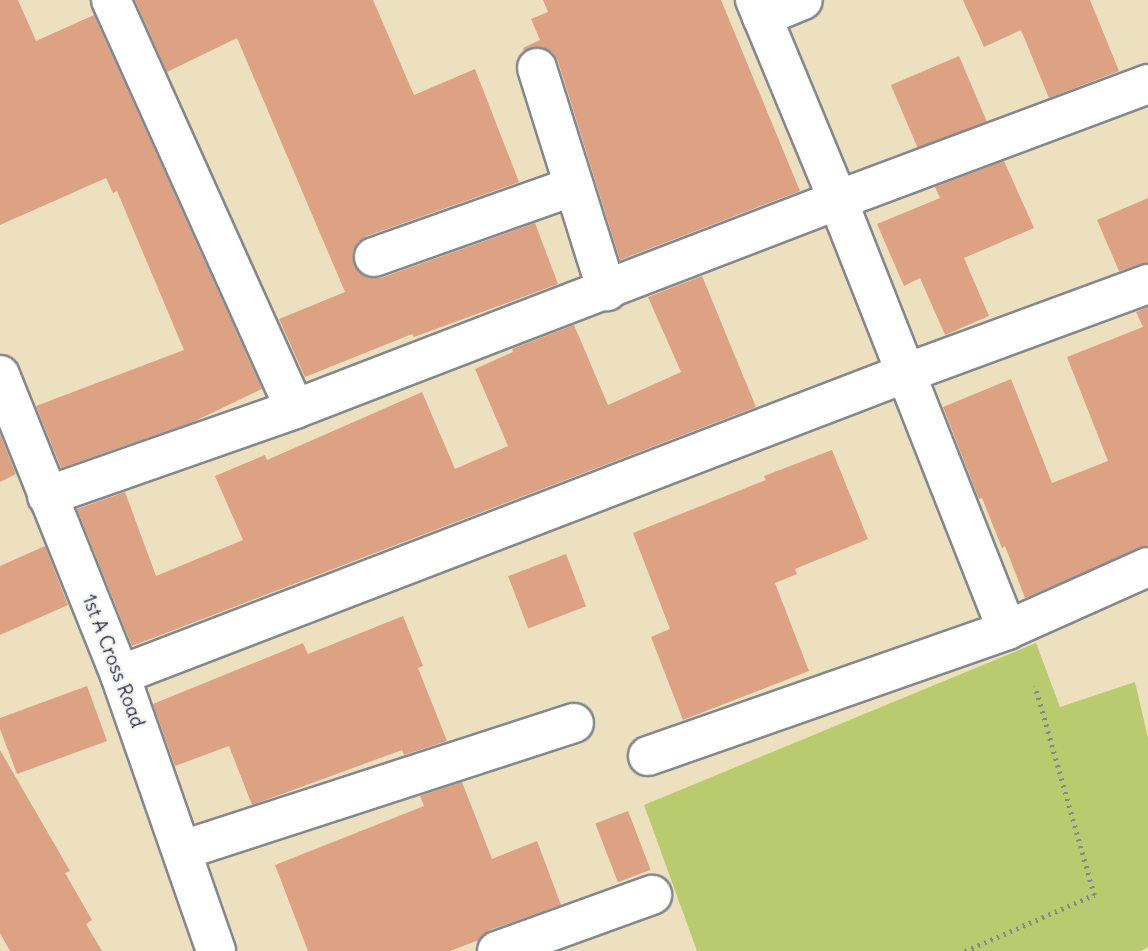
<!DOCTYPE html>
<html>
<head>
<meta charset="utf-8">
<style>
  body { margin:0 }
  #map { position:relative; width:1148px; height:951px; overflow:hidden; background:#ede0bf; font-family:Delius,sans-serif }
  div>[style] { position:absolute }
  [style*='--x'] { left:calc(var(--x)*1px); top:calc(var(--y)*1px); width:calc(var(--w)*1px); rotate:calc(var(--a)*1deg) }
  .green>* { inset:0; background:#b9cb6e }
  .building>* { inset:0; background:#dda184; transform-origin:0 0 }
  .path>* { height:4.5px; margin-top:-2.25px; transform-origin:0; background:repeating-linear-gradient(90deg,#84888e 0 2px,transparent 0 7px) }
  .roads { filter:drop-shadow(2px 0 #84888e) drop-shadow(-2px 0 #84888e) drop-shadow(0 2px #84888e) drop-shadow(0 -2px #84888e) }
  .minor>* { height:38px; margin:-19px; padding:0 19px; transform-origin:19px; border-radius:19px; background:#fff }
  span { translate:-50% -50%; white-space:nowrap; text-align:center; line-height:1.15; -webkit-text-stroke:5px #f7f3e8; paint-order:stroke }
  .street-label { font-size:19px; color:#1b2f5e }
</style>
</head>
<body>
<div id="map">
  <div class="green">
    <i style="clip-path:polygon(1036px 643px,1060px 707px,1135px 682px,1148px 738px,1148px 947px,1141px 951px,697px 951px,644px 805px)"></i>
  </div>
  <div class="building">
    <i style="clip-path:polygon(0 0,18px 0,36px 41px,94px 15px,262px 389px,193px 422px,61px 468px,36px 406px,184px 350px,117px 191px,113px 193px,106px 178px,0 225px)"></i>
    <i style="clip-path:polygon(135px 0,373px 0,414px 95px,475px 69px,519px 182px,367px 236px,358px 242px,353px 252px,354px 265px,359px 273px,369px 278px,381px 278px,535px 223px,558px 284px,414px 337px,412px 334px,305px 377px,279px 319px,345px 292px,237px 38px,167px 72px)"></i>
    <i style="clip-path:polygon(543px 0,721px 0,800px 191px,620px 260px,558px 61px,552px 52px,542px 47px,524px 51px,523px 48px,540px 40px,531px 19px,548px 12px)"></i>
    <i style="clip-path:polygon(963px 0,1090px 0,1119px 71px,1049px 98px,1021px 30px,984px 47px)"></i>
    <i style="left:959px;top:56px;width:71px;height:74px;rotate:67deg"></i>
    <i style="clip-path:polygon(1004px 161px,1034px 228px,964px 258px,989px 316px,945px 335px,920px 278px,904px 286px,877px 224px,940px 198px,935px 187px)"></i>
    <i style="clip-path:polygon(1148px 198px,1148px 263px,1119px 271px,1097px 220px)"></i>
    <i style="clip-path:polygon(702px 276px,756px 407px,132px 646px,77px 509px,125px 492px,156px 576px,243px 540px,215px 476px,265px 455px,267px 460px,422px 392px,455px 469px,508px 446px,475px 369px,513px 352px,512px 349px,574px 325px,608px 405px,681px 372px,648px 297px)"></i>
    <i style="clip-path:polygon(1148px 307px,1148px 545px,1025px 598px,1005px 546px,1002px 548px,982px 498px,979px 499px,943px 407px,1011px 379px,1052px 483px,1108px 461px,1067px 357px,1143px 327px,1136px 312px)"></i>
    <i style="clip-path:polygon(0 434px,16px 474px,0 482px)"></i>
    <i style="clip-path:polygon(832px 450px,868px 539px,795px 569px,797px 574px,775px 583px,809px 671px,683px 720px,651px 637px,670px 629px,633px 533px,766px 480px,764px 476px)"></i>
    <i style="clip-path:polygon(45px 546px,68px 605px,0 635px,0 566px)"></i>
    <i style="left:566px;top:554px;width:56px;height:62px;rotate:69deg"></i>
    <i style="clip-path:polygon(403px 616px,423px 666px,418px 668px,447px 741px,404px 755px,402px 750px,252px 805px,229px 746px,175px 766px,153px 704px,303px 643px,308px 654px)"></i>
    <i style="clip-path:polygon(87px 686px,107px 741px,17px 774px,0 729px,0 718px)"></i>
    <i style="clip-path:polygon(0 750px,70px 871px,65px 873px,92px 920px,86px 924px,102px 951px,10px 951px,0 933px)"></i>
    <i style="clip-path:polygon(462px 782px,492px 859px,537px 841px,561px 905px,490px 930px,479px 940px,450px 951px,308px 951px,275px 865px,424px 806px,420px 796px)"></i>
    <i style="left:628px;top:811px;width:63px;height:35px;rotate:69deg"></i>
  </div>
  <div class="path">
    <i style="--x:965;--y:951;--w:141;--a:-23.5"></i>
    <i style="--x:1094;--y:895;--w:217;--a:-105.8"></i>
  </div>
  <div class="roads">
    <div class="minor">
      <i style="--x:111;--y:0;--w:448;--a:65.8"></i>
      <i style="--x:762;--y:17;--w:44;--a:-22.5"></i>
      <i style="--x:537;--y:68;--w:234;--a:72.6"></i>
      <i style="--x:374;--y:257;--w:212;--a:-19.5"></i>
      <i style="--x:0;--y:375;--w:323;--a:68.2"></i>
      <i style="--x:120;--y:675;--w:292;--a:70.8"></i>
      <i style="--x:47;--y:496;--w:263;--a:-19.3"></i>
      <i style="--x:295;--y:409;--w:582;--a:-21.05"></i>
      <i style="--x:838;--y:200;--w:331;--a:-20.5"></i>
      <i style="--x:1007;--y:630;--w:154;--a:-24.1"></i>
      <i style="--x:120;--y:675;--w:842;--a:-21.02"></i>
      <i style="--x:906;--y:373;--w:258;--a:-20.2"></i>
      <i style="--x:648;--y:756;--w:380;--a:-19.3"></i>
      <i style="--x:1007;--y:630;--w:462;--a:-111.5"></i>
      <i style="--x:838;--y:200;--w:217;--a:-112.5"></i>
      <i style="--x:183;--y:850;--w:411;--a:-18"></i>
      <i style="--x:497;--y:951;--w:165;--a:-19.9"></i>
    </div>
  </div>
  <div class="street-label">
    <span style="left:113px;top:661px;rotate:69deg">1st A Cross Road</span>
  </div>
</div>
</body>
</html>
